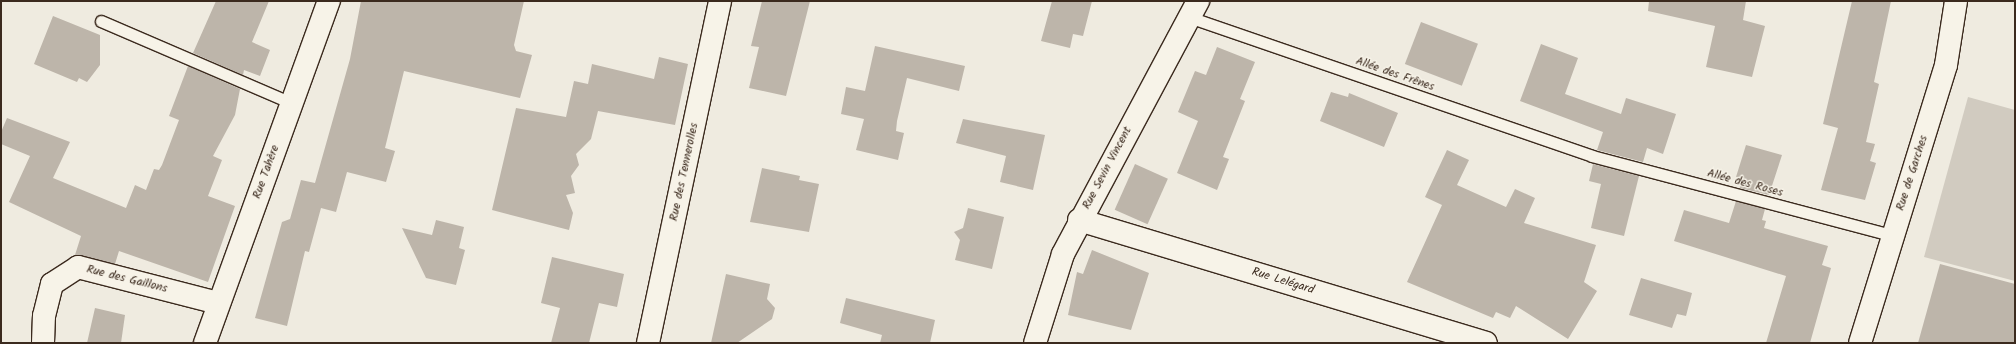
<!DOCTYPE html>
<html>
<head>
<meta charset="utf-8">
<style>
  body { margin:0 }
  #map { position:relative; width:2016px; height:344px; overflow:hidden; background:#efebe0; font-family:Kalam,sans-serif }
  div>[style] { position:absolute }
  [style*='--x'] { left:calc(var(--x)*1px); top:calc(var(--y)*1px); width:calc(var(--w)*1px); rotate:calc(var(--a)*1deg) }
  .green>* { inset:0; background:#d1cbc0 }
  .building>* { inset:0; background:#bdb5aa; transform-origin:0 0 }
  .roads { filter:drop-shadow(1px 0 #3b2a1e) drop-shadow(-1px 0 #3b2a1e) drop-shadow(0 1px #3b2a1e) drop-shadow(0 -1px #3b2a1e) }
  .service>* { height:11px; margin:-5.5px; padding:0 5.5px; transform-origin:5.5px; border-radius:5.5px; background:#f7f3e8 }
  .minor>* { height:22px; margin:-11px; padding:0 11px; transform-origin:11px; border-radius:11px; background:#f7f3e8 }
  span { translate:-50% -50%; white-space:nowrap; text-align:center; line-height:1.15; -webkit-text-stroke:3px #f7f3e8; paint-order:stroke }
  .street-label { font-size:12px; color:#3b2a1e }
  .frame { position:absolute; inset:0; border:2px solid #3b2a1e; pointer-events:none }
</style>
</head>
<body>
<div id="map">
  <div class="green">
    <i style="clip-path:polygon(1968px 97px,2015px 110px,2015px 281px,1924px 257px)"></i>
  </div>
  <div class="building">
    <i style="clip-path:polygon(216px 1px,269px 1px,252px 42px,270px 50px,260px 76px,244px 70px,243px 75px,193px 53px)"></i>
    <i style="clip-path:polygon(361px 1px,524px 1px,514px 45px,516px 51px,532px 55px,520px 98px,404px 71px,385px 148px,395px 151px,386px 182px,347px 172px,336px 212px,321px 208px,309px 252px,305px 251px,287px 326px,255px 318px,282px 222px,290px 219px,301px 180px,315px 183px,350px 59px)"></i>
    <i style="clip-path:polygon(762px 1px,810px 1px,786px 96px,749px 88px,759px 47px,751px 46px)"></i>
    <i style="clip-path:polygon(1052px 1px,1092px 1px,1083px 36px,1073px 34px,1070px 48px,1041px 41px)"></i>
    <i style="clip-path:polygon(1649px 1px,1746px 1px,1743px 20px,1765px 26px,1752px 77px,1706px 67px,1715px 26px,1648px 11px)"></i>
    <i style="clip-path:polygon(1852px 1px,1891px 1px,1874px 82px,1879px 84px,1866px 142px,1875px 144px,1870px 161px,1876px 163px,1865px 200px,1821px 190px,1838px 128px,1823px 124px)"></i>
    <i style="clip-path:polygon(53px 16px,100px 35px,100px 65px,87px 82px,79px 78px,77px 82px,34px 64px)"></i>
    <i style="left:1421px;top:22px;width:61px;height:45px;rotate:21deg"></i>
    <i style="clip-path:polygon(1541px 44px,1578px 58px,1565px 94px,1621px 114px,1626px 98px,1676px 114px,1663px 154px,1647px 148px,1643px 162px,1597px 150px,1603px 132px,1520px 101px)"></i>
    <i style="clip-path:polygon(875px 46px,965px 66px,959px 91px,907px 78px,897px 121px,896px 131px,904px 133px,898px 160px,856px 150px,864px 119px,841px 114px,846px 87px,865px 91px)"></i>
    <i style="clip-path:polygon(1217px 47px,1255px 62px,1240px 99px,1245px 101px,1223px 157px,1229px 159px,1217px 190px,1177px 173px,1198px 121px,1178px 112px,1195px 71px,1206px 75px)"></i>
    <i style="clip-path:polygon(659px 57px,688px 64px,675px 125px,598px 111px,591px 139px,576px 154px,579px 165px,571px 176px,575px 193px,566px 195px,573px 213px,569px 230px,492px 210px,516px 108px,566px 117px,574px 81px,588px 84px,592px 64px,654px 79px)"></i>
    <i style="clip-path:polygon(188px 66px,240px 89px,235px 115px,213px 156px,222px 160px,208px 196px,235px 206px,208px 282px,119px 251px,115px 264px,75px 255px,81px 236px,9px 202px,30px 156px,1px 144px,1px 132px,7px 118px,70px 142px,53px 178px,126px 208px,135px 185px,146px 190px,154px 169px,159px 170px,162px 165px,179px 120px,169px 116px)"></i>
    <i style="clip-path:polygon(1331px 92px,1348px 97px,1349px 93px,1398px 113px,1384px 147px,1320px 121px)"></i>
    <i style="clip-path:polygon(963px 119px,1045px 135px,1033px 190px,1000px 182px,1006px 156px,956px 143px)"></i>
    <i style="clip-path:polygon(1746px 145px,1782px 155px,1769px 195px,1740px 188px,1742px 179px,1736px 177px)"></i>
    <i style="clip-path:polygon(1447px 150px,1469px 160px,1457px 185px,1506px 207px,1515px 189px,1535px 198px,1524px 223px,1596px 245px,1584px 282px,1597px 291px,1568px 339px,1516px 306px,1510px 318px,1496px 312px,1493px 318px,1407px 282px,1442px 205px,1425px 197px)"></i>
    <i style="left:1135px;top:164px;width:36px;height:50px;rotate:24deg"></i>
    <i style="clip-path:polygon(1593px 164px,1639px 176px,1624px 236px,1591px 228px,1601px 184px,1589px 181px)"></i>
    <i style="clip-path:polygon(762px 168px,800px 176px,799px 180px,819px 184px,809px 232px,750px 222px)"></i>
    <i style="clip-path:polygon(1736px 201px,1765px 209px,1762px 220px,1766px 221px,1764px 228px,1828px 246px,1822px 265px,1831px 268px,1810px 343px,1766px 343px,1786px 276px,1674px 241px,1684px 210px,1729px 223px)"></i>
    <i style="clip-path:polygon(968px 208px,1004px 217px,992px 269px,955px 260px,960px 240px,954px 232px,963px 228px)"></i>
    <i style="clip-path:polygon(436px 220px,464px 227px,459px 248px,465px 250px,456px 285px,426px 278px,402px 228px,432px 235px)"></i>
    <i style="clip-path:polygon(1092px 250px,1149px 273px,1131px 330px,1068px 315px,1077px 272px,1083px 274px)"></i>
    <i style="clip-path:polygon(552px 257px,624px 274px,617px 307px,599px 303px,589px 343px,551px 343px,560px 308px,541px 303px)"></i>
    <i style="clip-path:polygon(1940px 264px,2015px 284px,2015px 343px,1918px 343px)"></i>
    <i style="clip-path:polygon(726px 274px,770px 284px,767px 299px,775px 308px,772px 319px,737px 343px,711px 343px)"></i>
    <i style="clip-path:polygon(1641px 278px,1692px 293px,1686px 316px,1677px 314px,1672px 328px,1629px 315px)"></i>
    <i style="clip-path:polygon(846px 298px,935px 320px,930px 343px,880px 343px,882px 335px,840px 323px)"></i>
    <i style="clip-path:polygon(95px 308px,125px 315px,121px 343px,87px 343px)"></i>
  </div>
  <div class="roads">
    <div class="service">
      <i style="--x:1189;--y:17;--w:426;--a:19"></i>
      <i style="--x:1592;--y:156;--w:310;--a:14.8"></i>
      <i style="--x:101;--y:21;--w:207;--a:23.3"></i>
    </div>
    <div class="minor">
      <i style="--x:1079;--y:220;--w:425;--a:16.8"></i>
      <i style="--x:43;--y:343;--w:27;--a:-88"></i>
      <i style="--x:44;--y:316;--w:33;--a:-76"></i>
      <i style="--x:52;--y:284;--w:31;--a:-33"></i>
      <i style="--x:78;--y:267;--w:145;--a:14.4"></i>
      <i style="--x:205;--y:343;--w:364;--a:-70.1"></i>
      <i style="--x:648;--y:343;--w:349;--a:-78.1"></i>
      <i style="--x:1035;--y:343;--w:93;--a:-72.5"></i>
      <i style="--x:1063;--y:254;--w:287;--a:-61.9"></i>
      <i style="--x:1860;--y:343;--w:291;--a:-72.8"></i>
      <i style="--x:1946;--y:65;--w:65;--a:-81.1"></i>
    </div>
  </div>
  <div class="street-label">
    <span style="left:1395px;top:74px;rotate:19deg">Allée des Frênes</span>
    <span style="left:1107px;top:168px;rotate:-62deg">Rue Sevin Vincent</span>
    <span style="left:266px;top:172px;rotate:-70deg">Rue Tahère</span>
    <span style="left:684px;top:172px;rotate:-78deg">Rue des Tennerolles</span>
    <span style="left:1912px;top:173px;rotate:-72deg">Rue de Garches</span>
    <span style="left:1745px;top:183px;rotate:15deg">Allée des Roses</span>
    <span style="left:127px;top:279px;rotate:14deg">Rue des Gaillons</span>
    <span style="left:1283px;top:281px;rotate:17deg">Rue Lelégard</span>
  </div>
  <div class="frame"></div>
</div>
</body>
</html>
